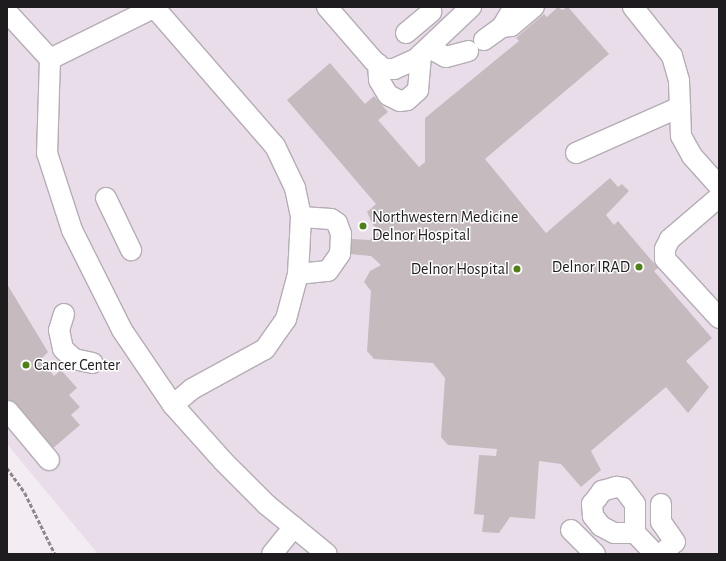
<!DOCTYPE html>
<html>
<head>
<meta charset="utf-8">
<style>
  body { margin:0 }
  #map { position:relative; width:726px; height:561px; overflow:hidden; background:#f3ecf3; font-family:"Alegreya Sans",sans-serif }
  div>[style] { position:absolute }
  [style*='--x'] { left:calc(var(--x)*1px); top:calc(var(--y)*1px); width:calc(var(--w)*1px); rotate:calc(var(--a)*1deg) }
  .built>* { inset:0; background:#eaddea }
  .building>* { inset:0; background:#c5babd }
  .path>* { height:2.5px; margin-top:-1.25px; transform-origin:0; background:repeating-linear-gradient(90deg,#8d888d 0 4px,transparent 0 6px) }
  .roads { filter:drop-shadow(1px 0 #b4adb4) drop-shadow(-1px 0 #b4adb4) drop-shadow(0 1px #b4adb4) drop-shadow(0 -1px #b4adb4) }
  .minor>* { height:20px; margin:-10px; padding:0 10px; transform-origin:10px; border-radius:10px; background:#fff }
  .dots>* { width:11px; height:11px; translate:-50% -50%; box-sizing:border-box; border:2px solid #fff; border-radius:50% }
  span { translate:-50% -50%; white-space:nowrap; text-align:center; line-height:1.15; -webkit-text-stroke:3px #fff; paint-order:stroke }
  .poi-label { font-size:16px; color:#1e1c1e }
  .left { translate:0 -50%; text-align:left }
  .right { translate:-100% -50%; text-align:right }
  .frame { position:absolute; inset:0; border:8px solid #1e1c1e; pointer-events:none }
</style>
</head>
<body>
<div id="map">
  <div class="built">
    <i style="clip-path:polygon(7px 7px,719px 7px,719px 554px,98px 554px,7px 444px)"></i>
  </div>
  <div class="building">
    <i style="clip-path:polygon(558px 7px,562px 10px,568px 7px,609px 54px,485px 159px,546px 233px,610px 178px,618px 187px,622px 184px,629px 191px,606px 215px,614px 225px,618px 221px,658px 268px,654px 271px,712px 338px,686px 361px,709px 387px,688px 413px,666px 387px,591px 451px,601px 470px,581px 487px,561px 464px,539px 461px,535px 519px,510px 517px,499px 533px,482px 532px,484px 515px,474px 514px,479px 455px,496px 456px,497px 449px,448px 445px,441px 437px,445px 378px,433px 363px,374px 359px,367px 351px,371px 291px,364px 282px,370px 271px,381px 265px,371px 256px,350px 254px,352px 239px,370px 240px,380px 230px,373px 225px,367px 212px,376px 204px,287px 100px,330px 63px,365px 104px,374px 96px,388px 112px,378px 120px,419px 167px,425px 162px,425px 118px,519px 41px,516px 38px,544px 14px,547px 17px)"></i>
    <i style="clip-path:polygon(7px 284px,48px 352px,41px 359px,54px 376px,61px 370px,77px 388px,69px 395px,80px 407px,71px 415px,80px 425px,52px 449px,7px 409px)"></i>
  </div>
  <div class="path">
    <i style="--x:7;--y:468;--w:31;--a:54"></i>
    <i style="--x:25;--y:493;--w:68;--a:63.8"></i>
  </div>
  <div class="roads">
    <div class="minor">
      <i style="--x:154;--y:7;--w:184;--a:49"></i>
      <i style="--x:275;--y:146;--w:47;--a:64.5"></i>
      <i style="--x:295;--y:188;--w:30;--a:78"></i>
      <i style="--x:301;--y:217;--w:57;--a:93"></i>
      <i style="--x:298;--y:274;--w:47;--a:104.9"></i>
      <i style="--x:286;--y:319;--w:37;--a:125"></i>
      <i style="--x:265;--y:349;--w:83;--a:151.3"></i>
      <i style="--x:192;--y:389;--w:25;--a:140"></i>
      <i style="--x:327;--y:7;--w:72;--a:49"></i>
      <i style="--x:374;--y:61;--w:13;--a:39"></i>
      <i style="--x:384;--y:69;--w:10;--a:0"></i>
      <i style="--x:394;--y:69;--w:24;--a:-24"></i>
      <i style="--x:416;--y:59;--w:76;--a:-43.4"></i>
      <i style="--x:514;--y:7;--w:23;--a:121"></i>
      <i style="--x:502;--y:27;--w:9;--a:-6"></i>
      <i style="--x:511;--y:26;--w:30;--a:-40"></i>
      <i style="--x:633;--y:7;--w:63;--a:51.5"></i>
      <i style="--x:672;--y:56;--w:26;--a:74"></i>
      <i style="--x:679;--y:81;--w:55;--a:87.9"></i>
      <i style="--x:681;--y:136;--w:23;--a:61"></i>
      <i style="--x:692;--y:156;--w:40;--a:48"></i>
      <i style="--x:7;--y:12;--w:64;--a:47.5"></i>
      <i style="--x:50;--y:59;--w:94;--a:91.8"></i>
      <i style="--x:47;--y:153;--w:81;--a:72"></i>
      <i style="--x:72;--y:230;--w:112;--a:63.4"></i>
      <i style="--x:122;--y:330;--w:91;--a:55.8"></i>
      <i style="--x:173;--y:405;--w:75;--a:48.2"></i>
      <i style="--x:223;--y:461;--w:62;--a:45"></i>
      <i style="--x:267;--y:505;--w:77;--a:39.2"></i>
      <i style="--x:406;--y:33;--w:33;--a:-40"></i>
      <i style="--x:484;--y:40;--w:22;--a:-36"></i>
      <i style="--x:429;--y:48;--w:19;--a:28"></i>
      <i style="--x:446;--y:57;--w:23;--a:-15"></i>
      <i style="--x:50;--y:59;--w:117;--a:-26.3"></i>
      <i style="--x:378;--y:64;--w:16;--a:86"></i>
      <i style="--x:379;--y:80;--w:17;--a:59"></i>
      <i style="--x:388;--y:95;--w:13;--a:27"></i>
      <i style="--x:400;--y:101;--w:7;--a:-8"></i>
      <i style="--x:407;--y:100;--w:15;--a:-42"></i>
      <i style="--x:418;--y:90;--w:36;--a:-85"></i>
      <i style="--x:576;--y:153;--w:114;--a:-23.9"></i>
      <i style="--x:719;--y:197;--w:65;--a:139.4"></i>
      <i style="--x:670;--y:239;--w:11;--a:117"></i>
      <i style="--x:665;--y:249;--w:10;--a:90"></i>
      <i style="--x:665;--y:259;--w:80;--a:47.5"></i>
      <i style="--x:106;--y:198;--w:58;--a:64.3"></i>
      <i style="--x:298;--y:274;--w:30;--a:-6"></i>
      <i style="--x:328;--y:271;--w:21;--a:-55"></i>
      <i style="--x:340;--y:254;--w:20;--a:-87"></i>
      <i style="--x:341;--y:234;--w:12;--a:-110"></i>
      <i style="--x:337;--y:223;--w:7;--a:-146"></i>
      <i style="--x:331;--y:219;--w:30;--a:-176"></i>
      <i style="--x:64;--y:314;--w:17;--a:107"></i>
      <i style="--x:59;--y:330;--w:19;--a:78"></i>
      <i style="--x:63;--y:349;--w:15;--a:42"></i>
      <i style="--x:74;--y:359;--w:19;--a:12"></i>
      <i style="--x:8;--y:411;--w:64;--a:50.1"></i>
      <i style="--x:616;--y:487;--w:7;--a:8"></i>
      <i style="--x:623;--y:488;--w:20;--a:53"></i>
      <i style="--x:635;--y:504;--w:29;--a:90"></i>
      <i style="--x:635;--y:533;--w:21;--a:180"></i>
      <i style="--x:614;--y:533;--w:15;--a:-152"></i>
      <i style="--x:601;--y:526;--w:13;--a:-129"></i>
      <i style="--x:593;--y:516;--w:12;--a:-95"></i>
      <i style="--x:592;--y:504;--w:8;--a:-50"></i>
      <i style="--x:597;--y:498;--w:9;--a:-54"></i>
      <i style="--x:602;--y:491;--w:15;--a:-16"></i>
      <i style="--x:571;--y:530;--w:34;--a:45"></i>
      <i style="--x:635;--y:533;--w:29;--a:46"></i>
      <i style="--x:272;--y:554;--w:35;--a:-51"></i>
      <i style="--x:661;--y:554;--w:18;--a:-41"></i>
      <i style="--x:675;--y:542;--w:24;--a:-125"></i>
      <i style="--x:661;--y:522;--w:18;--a:-90"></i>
    </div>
  </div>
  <div class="dots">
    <i style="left:363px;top:226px;background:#4e8217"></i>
    <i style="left:639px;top:267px;background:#4e8217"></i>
    <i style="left:517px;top:269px;background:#4e8217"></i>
    <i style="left:26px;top:365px;background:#4e8217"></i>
  </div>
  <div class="poi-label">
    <span class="left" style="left:372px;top:226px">Northwestern Medicine<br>Delnor Hospital</span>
    <span class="right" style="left:630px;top:267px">Delnor IRAD</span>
    <span class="right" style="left:509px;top:269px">Delnor Hospital</span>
    <span class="left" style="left:34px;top:365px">Cancer Center</span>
  </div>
  <div class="frame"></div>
</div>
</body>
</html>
